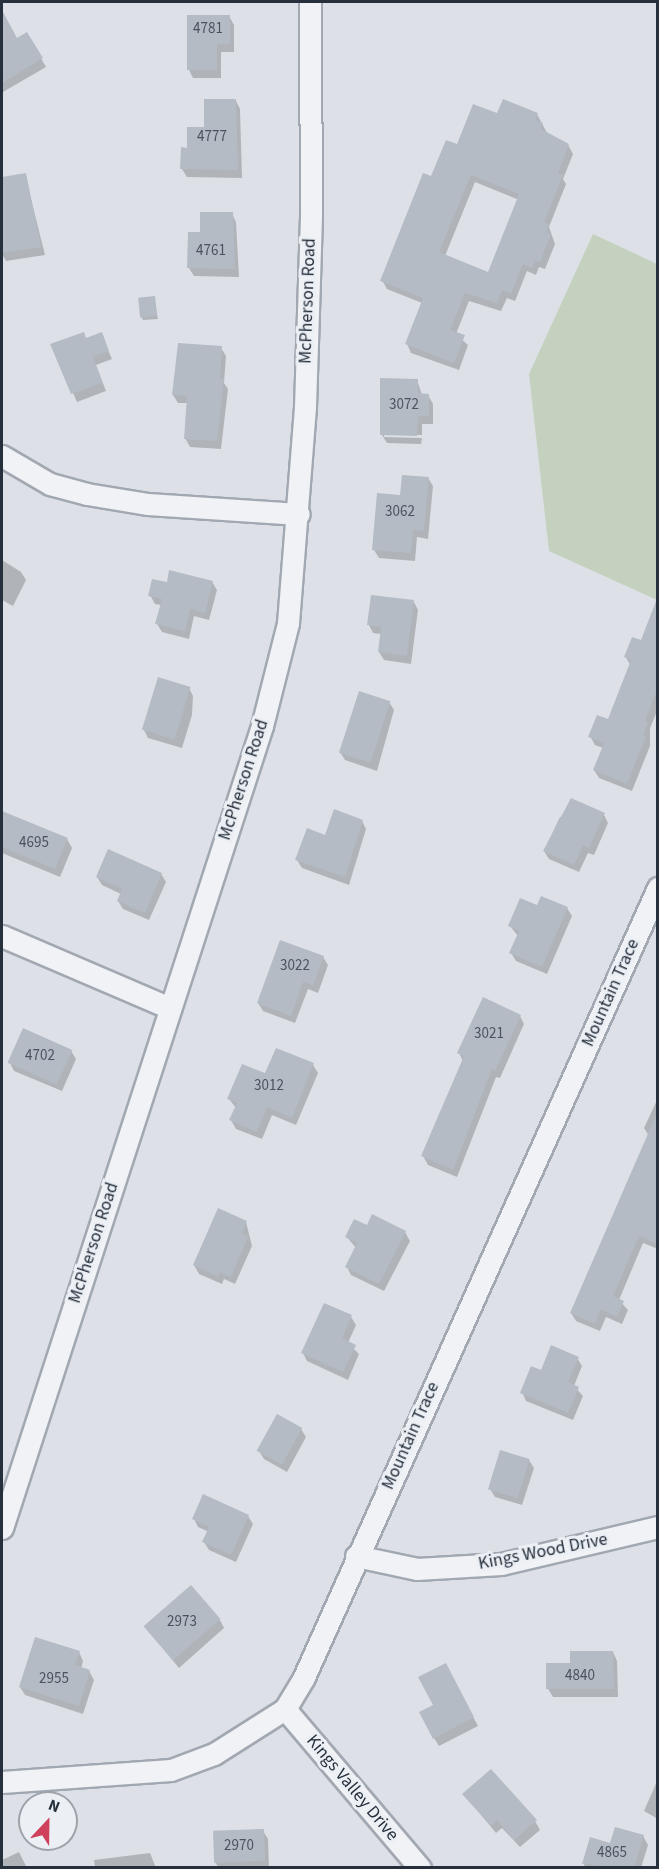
<!DOCTYPE html>
<html>
<head>
<meta charset="utf-8">
<style>
  body { margin:0 }
  #map { position:relative; width:659px; height:1869px; overflow:hidden; background:#dde1e7; font-family:"Source Sans 3",sans-serif }
  div>[style] { position:absolute }
  [style*='--x'] { left:calc(var(--x)*1px); top:calc(var(--y)*1px); width:calc(var(--w)*1px); rotate:calc(var(--a)*1deg) }
  .green>* { inset:0; background:#c4d1be }
  .shadow>* { inset:0; background:#0003 }
  .building>* { inset:0; background:#b4bbc4; transform-origin:0 0 }
  .roads { filter:drop-shadow(2px 0 #a2a8b1) drop-shadow(-2px 0 #a2a8b1) drop-shadow(0 2px #a2a8b1) drop-shadow(0 -2px #a2a8b1) }
  .minor>* { height:21px; margin:-10.5px; padding:0 10.5px; transform-origin:10.5px; border-radius:10.5px; background:#f0f2f5 }
  span { translate:-50% -50%; white-space:nowrap; text-align:center; line-height:1.15; -webkit-text-stroke:6px #ecf0f5; paint-order:stroke }
  .number-label { font-size:15px; color:#4a535f }
  .number-label span { -webkit-text-stroke-width:0 }
  .street-label { font-size:18px; color:#26303d }
  .frame { position:absolute; inset:0; border:3px solid #26303d; pointer-events:none }
  .north { position:absolute; left:18px; top:1791px; width:60px; height:60px; box-sizing:border-box; background:#ecf0f5; border:2px solid #9da3ab; border-radius:50%; rotate:22deg; font-size:16px; font-weight:700; line-height:24px; text-align:center; color:#26303d }
  .north::after { content:''; display:block; margin:auto; width:21px; height:27px; background:#ce405c; clip-path:polygon(50% 0,100% 100%,50% 72%,0 100%) }
</style>
</head>
<body>
<div id="map">
  <div class="green">
    <i style="clip-path:polygon(593px 234px,657px 264px,657px 600px,549px 551px,529px 374px)"></i>
  </div>
  <div class="shadow">
    <i style="clip-path:polygon(229px 16px,234px 25px,234px 52px,221px 52px,221px 78px,193px 78px,189px 70px)"></i>
    <i style="clip-path:polygon(2px 26px,17px 40px,27px 34px,46px 67px,3px 92px)"></i>
    <i style="clip-path:polygon(236px 101px,240px 109px,242px 178px,187px 177px,182px 169px,189px 149px)"></i>
    <i style="clip-path:polygon(evenodd,537px 114px,547px 133px,568px 145px,573px 154px,563px 179px,566px 184px,549px 227px,555px 244px,545px 269px,539px 267px,536px 275px,527px 271px,515px 301px,507px 298px,501px 311px,469px 301px,456px 334px,468px 345px,459px 370px,411px 353px,407px 344px,422px 303px,387px 289px,382px 280px,432px 178px,458px 146px,498px 115px,537px 114px,475px 182px,519px 200px,489px 273px,445px 256px,475px 182px)"></i>
    <i style="clip-path:polygon(25px 175px,45px 255px,6px 261px,2px 254px,2px 178px)"></i>
    <i style="clip-path:polygon(232px 214px,236px 222px,239px 277px,194px 276px,189px 268px)"></i>
    <i style="clip-path:polygon(154px 297px,158px 319px,143px 320px,141px 316px)"></i>
    <i style="clip-path:polygon(101px 334px,112px 359px,96px 365px,106px 391px,77px 402px,73px 393px,86px 339px)"></i>
    <i style="clip-path:polygon(221px 348px,226px 356px,224px 383px,228px 389px,221px 449px,190px 447px,185px 438px,188px 403px,178px 403px,173px 395px)"></i>
    <i style="clip-path:polygon(417px 380px,422px 395px,428px 395px,433px 404px,433px 424px,422px 424px,422px 435px,384px 434px,384px 437px,422px 438px,421px 444px,387px 443px,382px 435px)"></i>
    <i style="clip-path:polygon(428px 478px,433px 486px,428px 539px,417px 537px,415px 561px,379px 558px,374px 550px,401px 496px)"></i>
    <i style="clip-path:polygon(2px 560px,21px 572px,26px 580px,13px 606px,2px 600px)"></i>
    <i style="clip-path:polygon(212px 582px,217px 590px,209px 620px,194px 616px,189px 639px,162px 632px,157px 624px,161px 605px,155px 604px,150px 595px,168px 584px)"></i>
    <i style="clip-path:polygon(414px 602px,418px 610px,411px 664px,384px 660px,379px 652px,381px 634px,373px 633px,369px 625px)"></i>
    <i style="clip-path:polygon(652px 616px,658px 618px,658px 709px,650px 728px,650px 746px,632px 791px,599px 778px,594px 770px,603px 748px,595px 745px,590px 736px,609px 721px,631px 666px,625px 656px,642px 642px)"></i>
    <i style="clip-path:polygon(189px 688px,193px 696px,192px 715px,182px 748px,148px 738px,144px 730px)"></i>
    <i style="clip-path:polygon(389px 702px,394px 710px,377px 771px,345px 760px,340px 752px)"></i>
    <i style="clip-path:polygon(2px 812px,67px 839px,72px 848px,60px 877px,2px 853px)"></i>
    <i style="clip-path:polygon(604px 815px,608px 823px,594px 855px,588px 853px,579px 872px,549px 859px,544px 851px,560px 817px)"></i>
    <i style="clip-path:polygon(362px 821px,366px 829px,349px 885px,302px 868px,297px 860px,326px 837px)"></i>
    <i style="clip-path:polygon(161px 874px,166px 882px,149px 920px,123px 909px,118px 901px,121px 894px,102px 885px,97px 877px)"></i>
    <i style="clip-path:polygon(538px 907px,567px 908px,572px 916px,547px 974px,516px 961px,511px 953px,518px 936px,510px 926px)"></i>
    <i style="clip-path:polygon(323px 957px,328px 965px,318px 993px,308px 989px,295px 1023px,263px 1011px,258px 1003px)"></i>
    <i style="clip-path:polygon(520px 1016px,524px 1024px,500px 1078px,496px 1077px,457px 1177px,428px 1165px,423px 1156px,463px 1061px,459px 1053px)"></i>
    <i style="clip-path:polygon(71px 1051px,76px 1059px,62px 1091px,14px 1071px,10px 1063px)"></i>
    <i style="clip-path:polygon(313px 1065px,318px 1073px,296px 1125px,272px 1115px,262px 1139px,236px 1129px,231px 1120px,236px 1108px,229px 1099px,266px 1075px)"></i>
    <i style="clip-path:polygon(658px 1098px,658px 1249px,643px 1243px,619px 1300px,628px 1310px,622px 1324px,606px 1317px,600px 1331px,576px 1321px,571px 1313px,649px 1136px,644px 1128px)"></i>
    <i style="clip-path:polygon(246px 1222px,252px 1246px,235px 1284px,224px 1279px,222px 1284px,199px 1274px,194px 1265px)"></i>
    <i style="clip-path:polygon(367px 1227px,405px 1232px,410px 1241px,384px 1291px,351px 1275px,347px 1267px,356px 1248px,347px 1237px)"></i>
    <i style="clip-path:polygon(351px 1317px,356px 1325px,348px 1343px,359px 1354px,348px 1380px,307px 1361px,303px 1353px)"></i>
    <i style="clip-path:polygon(577px 1358px,582px 1366px,574px 1386px,583px 1396px,573px 1420px,526px 1401px,522px 1392px,541px 1372px)"></i>
    <i style="clip-path:polygon(301px 1429px,306px 1437px,287px 1472px,264px 1459px,259px 1451px)"></i>
    <i style="clip-path:polygon(529px 1460px,534px 1468px,522px 1505px,495px 1497px,490px 1489px)"></i>
    <i style="clip-path:polygon(248px 1516px,253px 1524px,236px 1562px,209px 1550px,204px 1542px,209px 1532px,198px 1527px,194px 1519px)"></i>
    <i style="clip-path:polygon(220px 1620px,224px 1628px,179px 1668px,145px 1627px)"></i>
    <i style="clip-path:polygon(79px 1652px,83px 1661px,81px 1669px,89px 1671px,94px 1680px,83px 1714px,25px 1695px,20px 1687px)"></i>
    <i style="clip-path:polygon(613px 1652px,617px 1661px,618px 1697px,553px 1697px,548px 1689px)"></i>
    <i style="clip-path:polygon(450px 1673px,478px 1726px,439px 1746px,434px 1738px,435px 1705px)"></i>
    <i style="clip-path:polygon(658px 1779px,658px 1819px,644px 1811px)"></i>
    <i style="clip-path:polygon(464px 1794px,535px 1821px,540px 1830px,520px 1847px,502px 1828px,496px 1833px)"></i>
    <i style="clip-path:polygon(263px 1831px,268px 1839px,269px 1868px,219px 1868px,215px 1862px)"></i>
    <i style="clip-path:polygon(643px 1836px,648px 1845px,641px 1868px,586px 1868px,583px 1863px,611px 1844px)"></i>
    <i style="clip-path:polygon(19px 1852px,27px 1868px,2px 1868px,2px 1860px)"></i>
    <i style="clip-path:polygon(150px 1853px,156px 1868px,95px 1868px,94px 1860px)"></i>
  </div>
  <div class="building">
    <i style="clip-path:polygon(2px 10px,17px 38px,27px 32px,43px 58px,2px 83px)"></i>
    <i style="clip-path:polygon(187px 15px,230px 15px,230px 44px,217px 44px,217px 70px,187px 70px)"></i>
    <i style="clip-path:polygon(204px 99px,236px 99px,238px 170px,180px 169px,181px 147px,187px 148px,187px 127px,204px 127px)"></i>
    <i style="clip-path:polygon(evenodd,503px 99px,538px 113px,535px 120px,543px 123px,541px 129px,569px 144px,558px 173px,563px 175px,544px 222px,549px 224px,546px 232px,551px 234px,540px 262px,535px 260px,532px 268px,523px 264px,511px 294px,502px 290px,497px 303px,465px 293px,450px 330px,465px 335px,454px 363px,405px 344px,423px 298px,380px 281px,423px 173px,431px 176px,446px 140px,457px 144px,473px 104px,497px 113px,503px 99px,471px 175px,519px 194px,488px 272px,439px 252px,471px 175px)"></i>
    <i style="clip-path:polygon(26px 173px,41px 247px,2px 253px,2px 177px)"></i>
    <i style="clip-path:polygon(200px 212px,233px 212px,235px 269px,187px 268px,188px 232px,200px 232px)"></i>
    <i style="left:155px;top:296px;width:20px;height:17px;rotate:84deg"></i>
    <i style="clip-path:polygon(84px 332px,86px 338px,102px 332px,109px 351px,93px 356px,102px 383px,71px 394px,50px 344px)"></i>
    <i style="clip-path:polygon(178px 343px,222px 346px,220px 379px,224px 379px,217px 441px,184px 439px,187px 396px,172px 395px)"></i>
    <i style="clip-path:polygon(380px 378px,418px 379px,418px 393px,429px 394px,429px 416px,418px 416px,417px 436px,380px 435px)"></i>
    <i style="clip-path:polygon(402px 475px,429px 477px,424px 531px,413px 530px,411px 553px,372px 550px,377px 493px,400px 495px)"></i>
    <i style="clip-path:polygon(169px 570px,213px 581px,205px 613px,190px 609px,185px 631px,155px 624px,162px 599px,148px 596px,152px 579px,167px 582px)"></i>
    <i style="clip-path:polygon(371px 595px,414px 600px,407px 656px,378px 652px,381px 627px,367px 625px)"></i>
    <i style="clip-path:polygon(656px 601px,657px 690px,645px 721px,648px 722px,643px 735px,646px 736px,627px 784px,593px 770px,604px 743px,588px 737px,597px 715px,608px 719px,631px 660px,624px 657px,632px 637px,641px 640px)"></i>
    <i style="left:158px;top:677px;width:34px;height:55px;rotate:17deg"></i>
    <i style="left:359px;top:691px;width:33px;height:65px;rotate:18deg"></i>
    <i style="clip-path:polygon(571px 798px,605px 813px,589px 848px,583px 845px,574px 865px,543px 851px)"></i>
    <i style="clip-path:polygon(334px 809px,363px 820px,345px 877px,295px 860px,307px 828px,325px 835px)"></i>
    <i style="clip-path:polygon(2px 811px,68px 838px,55px 869px,2px 847px)"></i>
    <i style="clip-path:polygon(108px 849px,162px 873px,145px 913px,117px 901px,122px 889px,96px 877px)"></i>
    <i style="clip-path:polygon(541px 896px,568px 907px,542px 967px,509px 953px,519px 931px,508px 926px,520px 898px,537px 905px)"></i>
    <i style="clip-path:polygon(280px 940px,324px 956px,313px 985px,303px 982px,291px 1016px,257px 1003px)"></i>
    <i style="clip-path:polygon(483px 997px,521px 1015px,495px 1071px,492px 1069px,453px 1170px,421px 1156px,464px 1056px,457px 1053px)"></i>
    <i style="left:23px;top:1028px;width:54px;height:38px;rotate:24deg"></i>
    <i style="clip-path:polygon(276px 1048px,314px 1063px,292px 1118px,267px 1107px,257px 1132px,229px 1120px,237px 1103px,227px 1099px,242px 1064px,265px 1073px)"></i>
    <i style="clip-path:polygon(657px 1113px,657px 1244px,639px 1236px,613px 1296px,624px 1301px,617px 1317px,601px 1309px,595px 1324px,570px 1313px)"></i>
    <i style="clip-path:polygon(218px 1208px,247px 1221px,242px 1233px,248px 1237px,231px 1277px,220px 1272px,218px 1277px,193px 1265px)"></i>
    <i style="clip-path:polygon(372px 1214px,406px 1231px,379px 1284px,345px 1267px,357px 1243px,345px 1237px,354px 1219px,367px 1225px)"></i>
    <i style="clip-path:polygon(324px 1303px,352px 1315px,342px 1338px,356px 1345px,343px 1372px,301px 1353px)"></i>
    <i style="clip-path:polygon(551px 1345px,579px 1357px,568px 1382px,579px 1387px,568px 1413px,520px 1393px,531px 1366px,541px 1370px)"></i>
    <i style="left:277px;top:1414px;width:29px;height:42px;rotate:29deg"></i>
    <i style="left:500px;top:1450px;width:31px;height:41px;rotate:17deg"></i>
    <i style="clip-path:polygon(203px 1494px,249px 1515px,231px 1555px,202px 1542px,209px 1527px,192px 1519px)"></i>
    <i style="left:191px;top:1585px;width:45px;height:63px;rotate:49deg"></i>
    <i style="clip-path:polygon(35px 1637px,80px 1651px,75px 1665px,90px 1670px,79px 1706px,19px 1687px)"></i>
    <i style="clip-path:polygon(570px 1651px,613px 1651px,614px 1689px,546px 1689px,546px 1663px,570px 1663px)"></i>
    <i style="clip-path:polygon(446px 1663px,474px 1717px,433px 1739px,419px 1712px,433px 1705px,418px 1677px)"></i>
    <i style="clip-path:polygon(491px 1769px,537px 1820px,514px 1840px,497px 1820px,491px 1826px,462px 1794px)"></i>
    <i style="clip-path:polygon(615px 1827px,644px 1835px,634px 1868px,582px 1864px,590px 1837px,610px 1843px)"></i>
    <i style="left:264px;top:1829px;width:32px;height:51px;rotate:88deg"></i>
  </div>
  <div class="roads">
    <div class="minor">
      <i style="--x:2;--y:456;--w:56;--a:30.3"></i>
      <i style="--x:50;--y:484;--w:38;--a:15"></i>
      <i style="--x:87;--y:494;--w:62;--a:9.3"></i>
      <i style="--x:148;--y:504;--w:151;--a:3.8"></i>
      <i style="--x:2;--y:936;--w:183;--a:23.2"></i>
      <i style="--x:2;--y:1528;--w:843;--a:-72.04"></i>
      <i style="--x:262;--y:726;--w:106;--a:-75.8"></i>
      <i style="--x:288;--y:623;--w:217;--a:-85.5"></i>
      <i style="--x:305;--y:407;--w:191;--a:-88.2"></i>
      <i style="--x:311;--y:216;--w:214;--a:-90.3"></i>
      <i style="--x:356;--y:1556;--w:62;--a:12"></i>
      <i style="--x:417;--y:1569;--w:84;--a:-3.4"></i>
      <i style="--x:501;--y:1564;--w:161;--a:-13.3"></i>
      <i style="--x:285;--y:1709;--w:209;--a:49.7"></i>
      <i style="--x:2;--y:1782;--w:169;--a:-4.1"></i>
      <i style="--x:171;--y:1770;--w:46;--a:-20.4"></i>
      <i style="--x:214;--y:1754;--w:84;--a:-32.4"></i>
      <i style="--x:285;--y:1709;--w:37;--a:-59"></i>
      <i style="--x:304;--y:1677;--w:865;--a:-65.84"></i>
    </div>
  </div>
  <div class="number-label">
    <span style="left:208px;top:29px">4781</span>
    <span style="left:212px;top:137px">4777</span>
    <span style="left:211px;top:251px">4761</span>
    <span style="left:404px;top:405px">3072</span>
    <span style="left:400px;top:512px">3062</span>
    <span style="left:34px;top:843px">4695</span>
    <span style="left:295px;top:966px">3022</span>
    <span style="left:489px;top:1034px">3021</span>
    <span style="left:40px;top:1056px">4702</span>
    <span style="left:269px;top:1086px">3012</span>
    <span style="left:182px;top:1622px">2973</span>
    <span style="left:580px;top:1676px">4840</span>
    <span style="left:54px;top:1679px">2955</span>
    <span style="left:239px;top:1846px">2970</span>
    <span style="left:612px;top:1853px">4865</span>
  </div>
  <div class="street-label">
    <span style="left:308px;top:301px;rotate:-88deg">McPherson Road</span>
    <span style="left:244px;top:780px;rotate:-72deg">McPherson Road</span>
    <span style="left:611px;top:993px;rotate:-66deg">Mountain Trace</span>
    <span style="left:94px;top:1243px;rotate:-72deg">McPherson Road</span>
    <span style="left:411px;top:1436px;rotate:-66deg">Mountain Trace</span>
    <span style="left:543px;top:1552px;rotate:-11deg">Kings Wood Drive</span>
    <span style="left:352px;top:1788px;rotate:50deg">Kings Valley Drive</span>
  </div>
  <div class="frame"></div>
  <div class="north">N</div>
</div>
</body>
</html>
